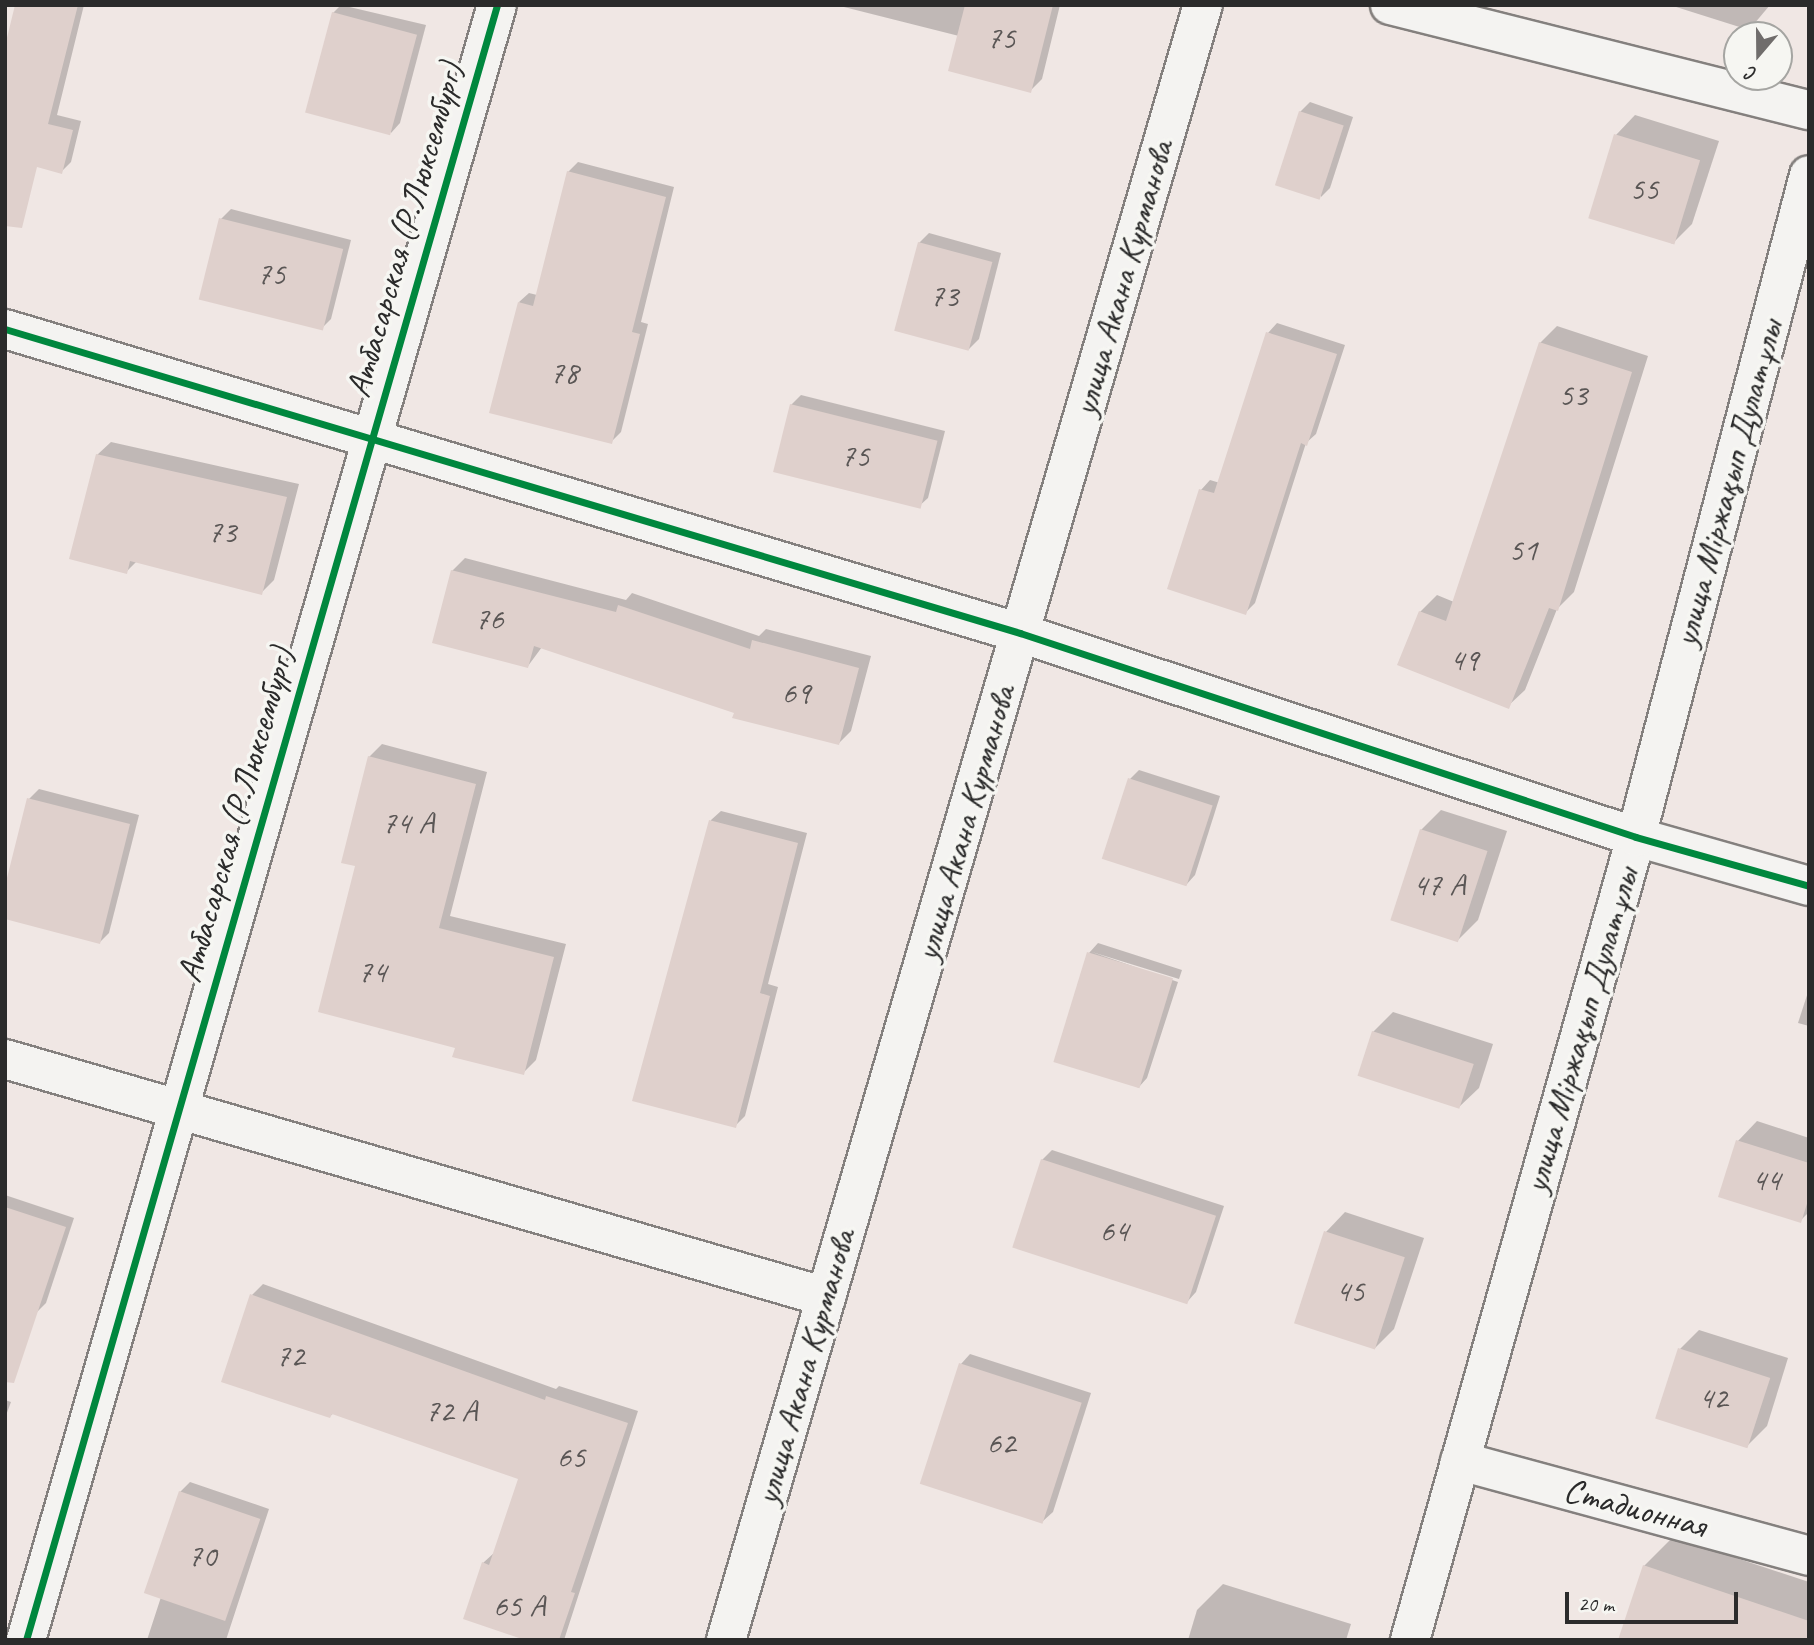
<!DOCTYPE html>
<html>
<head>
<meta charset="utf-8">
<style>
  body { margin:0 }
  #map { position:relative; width:1814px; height:1645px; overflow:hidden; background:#f0e7e4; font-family:Caveat,sans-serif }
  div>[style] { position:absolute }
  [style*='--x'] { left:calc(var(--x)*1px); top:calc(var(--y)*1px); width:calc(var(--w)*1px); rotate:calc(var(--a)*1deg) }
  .shadow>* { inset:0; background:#0003 }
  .building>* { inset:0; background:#dfd0cc; transform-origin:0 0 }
  .roads { filter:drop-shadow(2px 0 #84807e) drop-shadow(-2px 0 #84807e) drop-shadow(0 2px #84807e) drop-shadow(0 -2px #84807e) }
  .street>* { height:38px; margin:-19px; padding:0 19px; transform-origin:19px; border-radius:19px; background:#f4f3f1 }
  .secondary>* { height:38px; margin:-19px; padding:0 19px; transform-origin:19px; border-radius:19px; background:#f4f3f1 }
  .cycleway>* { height:7px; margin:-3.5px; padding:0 3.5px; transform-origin:3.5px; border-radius:3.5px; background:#00873e }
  span { translate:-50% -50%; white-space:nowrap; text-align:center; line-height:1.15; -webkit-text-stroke:7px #f6f6f2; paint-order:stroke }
  .number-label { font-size:32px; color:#5a5655 }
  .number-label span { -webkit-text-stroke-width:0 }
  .street-label { font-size:35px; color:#2b2b2b }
  .frame { position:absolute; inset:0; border:7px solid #2b2b2b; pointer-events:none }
  .north { position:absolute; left:1723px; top:21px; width:70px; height:70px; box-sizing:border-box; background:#f6f6f2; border:2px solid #a5a5a2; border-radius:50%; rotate:200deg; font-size:19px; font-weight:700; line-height:28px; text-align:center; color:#2b2b2b }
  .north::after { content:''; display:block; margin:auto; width:24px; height:32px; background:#706d6c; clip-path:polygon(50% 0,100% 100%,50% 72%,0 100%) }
  .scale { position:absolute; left:1565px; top:1592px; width:173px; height:32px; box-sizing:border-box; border:4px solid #2b2b2b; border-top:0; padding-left:9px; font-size:21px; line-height:24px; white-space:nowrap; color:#2b2b2b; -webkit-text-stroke:5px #f6f6f2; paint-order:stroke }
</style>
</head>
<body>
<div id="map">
  <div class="shadow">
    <i style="clip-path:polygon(16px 5px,84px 5px,57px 115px,81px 121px,71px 162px,61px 172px,5px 157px)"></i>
    <i style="clip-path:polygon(341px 5px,426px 25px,400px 123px,391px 133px,333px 13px)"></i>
    <i style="clip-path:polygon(836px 5px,1060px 5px,1042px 79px,1030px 91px,959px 36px)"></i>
    <i style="clip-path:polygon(1770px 5px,1749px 30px,1673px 6px,1673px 5px)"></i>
    <i style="clip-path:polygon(1310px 102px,1353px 117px,1330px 188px,1321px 197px,1300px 112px)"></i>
    <i style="clip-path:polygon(1635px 115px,1719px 141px,1692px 224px,1672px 244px,1616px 135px)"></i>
    <i style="clip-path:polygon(578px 162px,674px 187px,641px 322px,648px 324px,621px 432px,611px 442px,519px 302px,529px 293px,537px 295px,568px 172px)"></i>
    <i style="clip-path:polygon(231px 209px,351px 240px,331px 319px,322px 328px,221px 219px)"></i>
    <i style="clip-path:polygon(929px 233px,1001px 253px,979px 339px,969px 349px,919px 243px)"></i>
    <i style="clip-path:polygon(1277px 323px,1345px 345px,1316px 434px,1306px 443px,1255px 603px,1245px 613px,1201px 490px,1210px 480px,1220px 483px,1268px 333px)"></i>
    <i style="clip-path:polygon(1557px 326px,1648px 356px,1574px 592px,1557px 609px,1525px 690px,1508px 706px,1420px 612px,1437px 595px,1454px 602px,1540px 343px)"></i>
    <i style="clip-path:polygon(801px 395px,945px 431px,928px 498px,918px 507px,791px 405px)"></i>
    <i style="clip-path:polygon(111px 442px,299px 484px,274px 580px,261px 593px,137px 561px,126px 572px,97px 455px)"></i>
    <i style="clip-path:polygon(465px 558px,626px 600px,632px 593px,759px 636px,766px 629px,871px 656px,851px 731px,839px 743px,542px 647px,528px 666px,452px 571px)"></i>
    <i style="clip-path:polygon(382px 744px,487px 772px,450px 916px,566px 944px,536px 1060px,523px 1073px,457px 1047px,357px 865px,369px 757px)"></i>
    <i style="clip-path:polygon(1139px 770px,1220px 796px,1195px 875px,1186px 885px,1130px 779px)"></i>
    <i style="clip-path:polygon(39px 789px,139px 815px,109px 933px,100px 942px,29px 799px)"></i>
    <i style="clip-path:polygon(1441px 810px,1507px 831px,1478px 920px,1458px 940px,1421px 830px)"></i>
    <i style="clip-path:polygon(721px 811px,807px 833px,768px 984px,778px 987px,745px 1116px,735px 1126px,634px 1100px,711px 820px)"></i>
    <i style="clip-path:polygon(1098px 943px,1182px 970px,1179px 979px,1092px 952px,1178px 982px,1147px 1078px,1138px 1088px,1089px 953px)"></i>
    <i style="clip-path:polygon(1809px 989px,1809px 1026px,1798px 1023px)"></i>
    <i style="clip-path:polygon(1393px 1012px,1493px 1044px,1479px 1088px,1459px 1107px,1373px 1032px)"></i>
    <i style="clip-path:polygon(1757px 1121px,1809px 1138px,1809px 1212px,1800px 1221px,1738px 1141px)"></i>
    <i style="clip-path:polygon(1052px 1150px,1224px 1206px,1196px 1292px,1187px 1302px,1042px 1160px)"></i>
    <i style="clip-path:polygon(5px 1195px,74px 1218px,46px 1303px,36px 1313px,5px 1302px)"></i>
    <i style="clip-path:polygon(1345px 1212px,1424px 1238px,1394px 1329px,1375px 1348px,1326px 1232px)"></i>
    <i style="clip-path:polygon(263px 1284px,556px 1389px,559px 1386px,638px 1411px,564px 1640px,531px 1640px,483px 1563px,495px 1552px,521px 1478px,334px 1413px,330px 1416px,252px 1295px)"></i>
    <i style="clip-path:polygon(1699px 1330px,1788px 1358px,1767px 1426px,1747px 1446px,1680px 1349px)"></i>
    <i style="clip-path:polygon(970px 1354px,1091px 1393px,1053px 1512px,1043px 1521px,961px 1364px)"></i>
    <i style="clip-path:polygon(5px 1400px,11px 1402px,5px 1418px)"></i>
    <i style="clip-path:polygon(190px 1482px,269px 1509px,226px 1640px,147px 1640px,161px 1597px,180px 1492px)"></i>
    <i style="clip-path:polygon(1673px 1537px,1809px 1582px,1809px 1640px,1644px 1566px)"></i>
    <i style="clip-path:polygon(1223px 1584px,1351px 1624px,1346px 1640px,1188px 1640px,1197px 1610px)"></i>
  </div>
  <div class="building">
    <i style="clip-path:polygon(15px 5px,78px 5px,48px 124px,73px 130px,62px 174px,37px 167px,22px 228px,5px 226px,5px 46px)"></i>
    <i style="clip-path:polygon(965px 5px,1053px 5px,1031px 93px,948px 71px)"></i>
    <i style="left:332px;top:12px;width:88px;height:104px;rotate:15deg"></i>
    <i style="left:1299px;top:111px;width:47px;height:78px;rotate:18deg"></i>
    <i style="left:1614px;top:134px;width:90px;height:88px;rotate:17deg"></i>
    <i style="clip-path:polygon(567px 171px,666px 197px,632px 332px,640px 334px,612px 444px,489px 413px,518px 302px,533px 306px)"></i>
    <i style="left:219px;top:218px;width:128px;height:84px;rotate:14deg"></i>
    <i style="left:918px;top:242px;width:77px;height:92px;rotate:15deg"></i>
    <i style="clip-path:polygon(1266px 332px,1337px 354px,1307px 446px,1301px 443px,1246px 615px,1167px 589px,1199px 489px,1214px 493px)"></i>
    <i style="clip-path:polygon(1539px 342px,1632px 372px,1558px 611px,1549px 608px,1509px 709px,1397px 665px,1419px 611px,1446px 621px)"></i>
    <i style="left:790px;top:404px;width:152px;height:70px;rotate:14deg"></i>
    <i style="clip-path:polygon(96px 454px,287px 497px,262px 595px,130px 561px,127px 574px,69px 559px)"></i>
    <i style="clip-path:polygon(451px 570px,616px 612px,618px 605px,750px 649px,752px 640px,859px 668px,839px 745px,732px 718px,734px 713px,534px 646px,528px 668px,432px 643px)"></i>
    <i style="clip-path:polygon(368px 756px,476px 784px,439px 928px,554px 957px,524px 1075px,452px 1057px,455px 1048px,318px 1012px,355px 866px,341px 863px)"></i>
    <i style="left:1128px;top:778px;width:89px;height:85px;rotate:18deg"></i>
    <i style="clip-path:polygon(27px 798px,130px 824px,100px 944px,5px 919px,5px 886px)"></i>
    <i style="clip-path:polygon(709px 820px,798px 843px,760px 993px,770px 996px,736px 1128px,632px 1101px)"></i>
    <i style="left:1420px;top:829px;width:71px;height:96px;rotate:18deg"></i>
    <i style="left:1087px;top:952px;width:90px;height:115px;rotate:17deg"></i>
    <i style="left:1372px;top:1031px;width:107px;height:47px;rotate:18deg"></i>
    <i style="clip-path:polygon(1736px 1140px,1809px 1163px,1809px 1197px,1801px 1223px,1718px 1197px)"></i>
    <i style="left:1041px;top:1159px;width:184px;height:93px;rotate:18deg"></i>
    <i style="clip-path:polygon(5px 1207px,66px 1227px,14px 1383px,5px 1382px)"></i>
    <i style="left:1324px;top:1231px;width:85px;height:97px;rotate:18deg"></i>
    <i style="clip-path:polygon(250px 1294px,545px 1400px,546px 1396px,628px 1423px,571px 1592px,575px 1593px,559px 1640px,525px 1640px,463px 1619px,482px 1562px,489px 1565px,518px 1479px,332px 1414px,330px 1418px,221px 1382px)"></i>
    <i style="left:1678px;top:1348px;width:97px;height:74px;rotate:18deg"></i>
    <i style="left:959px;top:1363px;width:129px;height:127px;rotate:18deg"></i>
    <i style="left:179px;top:1491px;width:86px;height:108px;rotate:19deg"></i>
    <i style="clip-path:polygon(1643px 1565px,1809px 1621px,1809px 1640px,1618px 1640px)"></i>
  </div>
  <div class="roads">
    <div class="street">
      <i style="--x:1390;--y:5;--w:432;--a:14.1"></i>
      <i style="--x:5;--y:329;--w:1060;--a:16.67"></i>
      <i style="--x:1020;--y:633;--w:649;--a:18.32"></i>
      <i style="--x:1636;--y:837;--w:180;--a:15.8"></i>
      <i style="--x:5;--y:1059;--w:855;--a:16.17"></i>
      <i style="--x:1460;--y:1461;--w:362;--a:15.2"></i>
      <i style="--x:26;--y:1640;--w:1701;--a:-73.93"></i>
      <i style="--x:1410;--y:1640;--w:834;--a:-74.28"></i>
      <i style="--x:1636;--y:837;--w:684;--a:-75.35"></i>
    </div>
    <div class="secondary">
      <i style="--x:726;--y:1640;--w:1703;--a:-73.74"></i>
    </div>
  </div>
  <div class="cycleway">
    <i style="--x:5;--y:329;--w:1060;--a:16.67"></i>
    <i style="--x:1020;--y:633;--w:649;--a:18.32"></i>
    <i style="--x:1636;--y:837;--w:180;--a:15.8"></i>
    <i style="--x:26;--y:1640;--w:1701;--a:-73.93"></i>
  </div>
  <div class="number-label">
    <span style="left:1001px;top:38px">75</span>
    <span style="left:1644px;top:189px">55</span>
    <span style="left:271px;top:274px">75</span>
    <span style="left:944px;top:296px">73</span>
    <span style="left:564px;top:373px">78</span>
    <span style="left:1573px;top:395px">53</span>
    <span style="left:855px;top:456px">75</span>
    <span style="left:222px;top:532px">73</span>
    <span style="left:1523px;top:550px">51</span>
    <span style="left:489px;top:619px">76</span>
    <span style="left:1464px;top:660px">49</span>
    <span style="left:796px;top:693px">69</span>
    <span style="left:408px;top:823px">74 А</span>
    <span style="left:1439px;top:885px">47 А</span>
    <span style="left:372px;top:972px">74</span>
    <span style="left:1766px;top:1180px">44</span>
    <span style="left:1114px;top:1231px">64</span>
    <span style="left:1350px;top:1291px">45</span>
    <span style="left:290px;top:1356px">72</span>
    <span style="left:1713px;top:1398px">42</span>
    <span style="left:451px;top:1411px">72 А</span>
    <span style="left:1001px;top:1443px">62</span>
    <span style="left:571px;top:1457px">65</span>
    <span style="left:202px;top:1556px">70</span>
    <span style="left:519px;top:1606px">65 А</span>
  </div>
  <div class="street-label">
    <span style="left:405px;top:230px;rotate:-74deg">Атбасарская (Р.Люксембург)</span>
    <span style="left:1123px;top:278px;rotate:-74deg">улица Акана Курманова</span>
    <span style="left:1728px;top:483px;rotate:-75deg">улица Міржақып Дулатұлы</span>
    <span style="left:236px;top:815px;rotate:-74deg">Атбасарская (Р.Люксембург)</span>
    <span style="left:965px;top:823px;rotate:-74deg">улица Акана Курманова</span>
    <span style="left:1581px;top:1030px;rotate:-74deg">улица Міржақып Дулатұлы</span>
    <span style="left:805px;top:1367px;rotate:-74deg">улица Акана Курманова</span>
    <span style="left:1635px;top:1508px;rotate:15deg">Стадионная</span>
  </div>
  <div class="frame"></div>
  <div class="north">С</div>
  <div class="scale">20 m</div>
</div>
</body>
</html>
